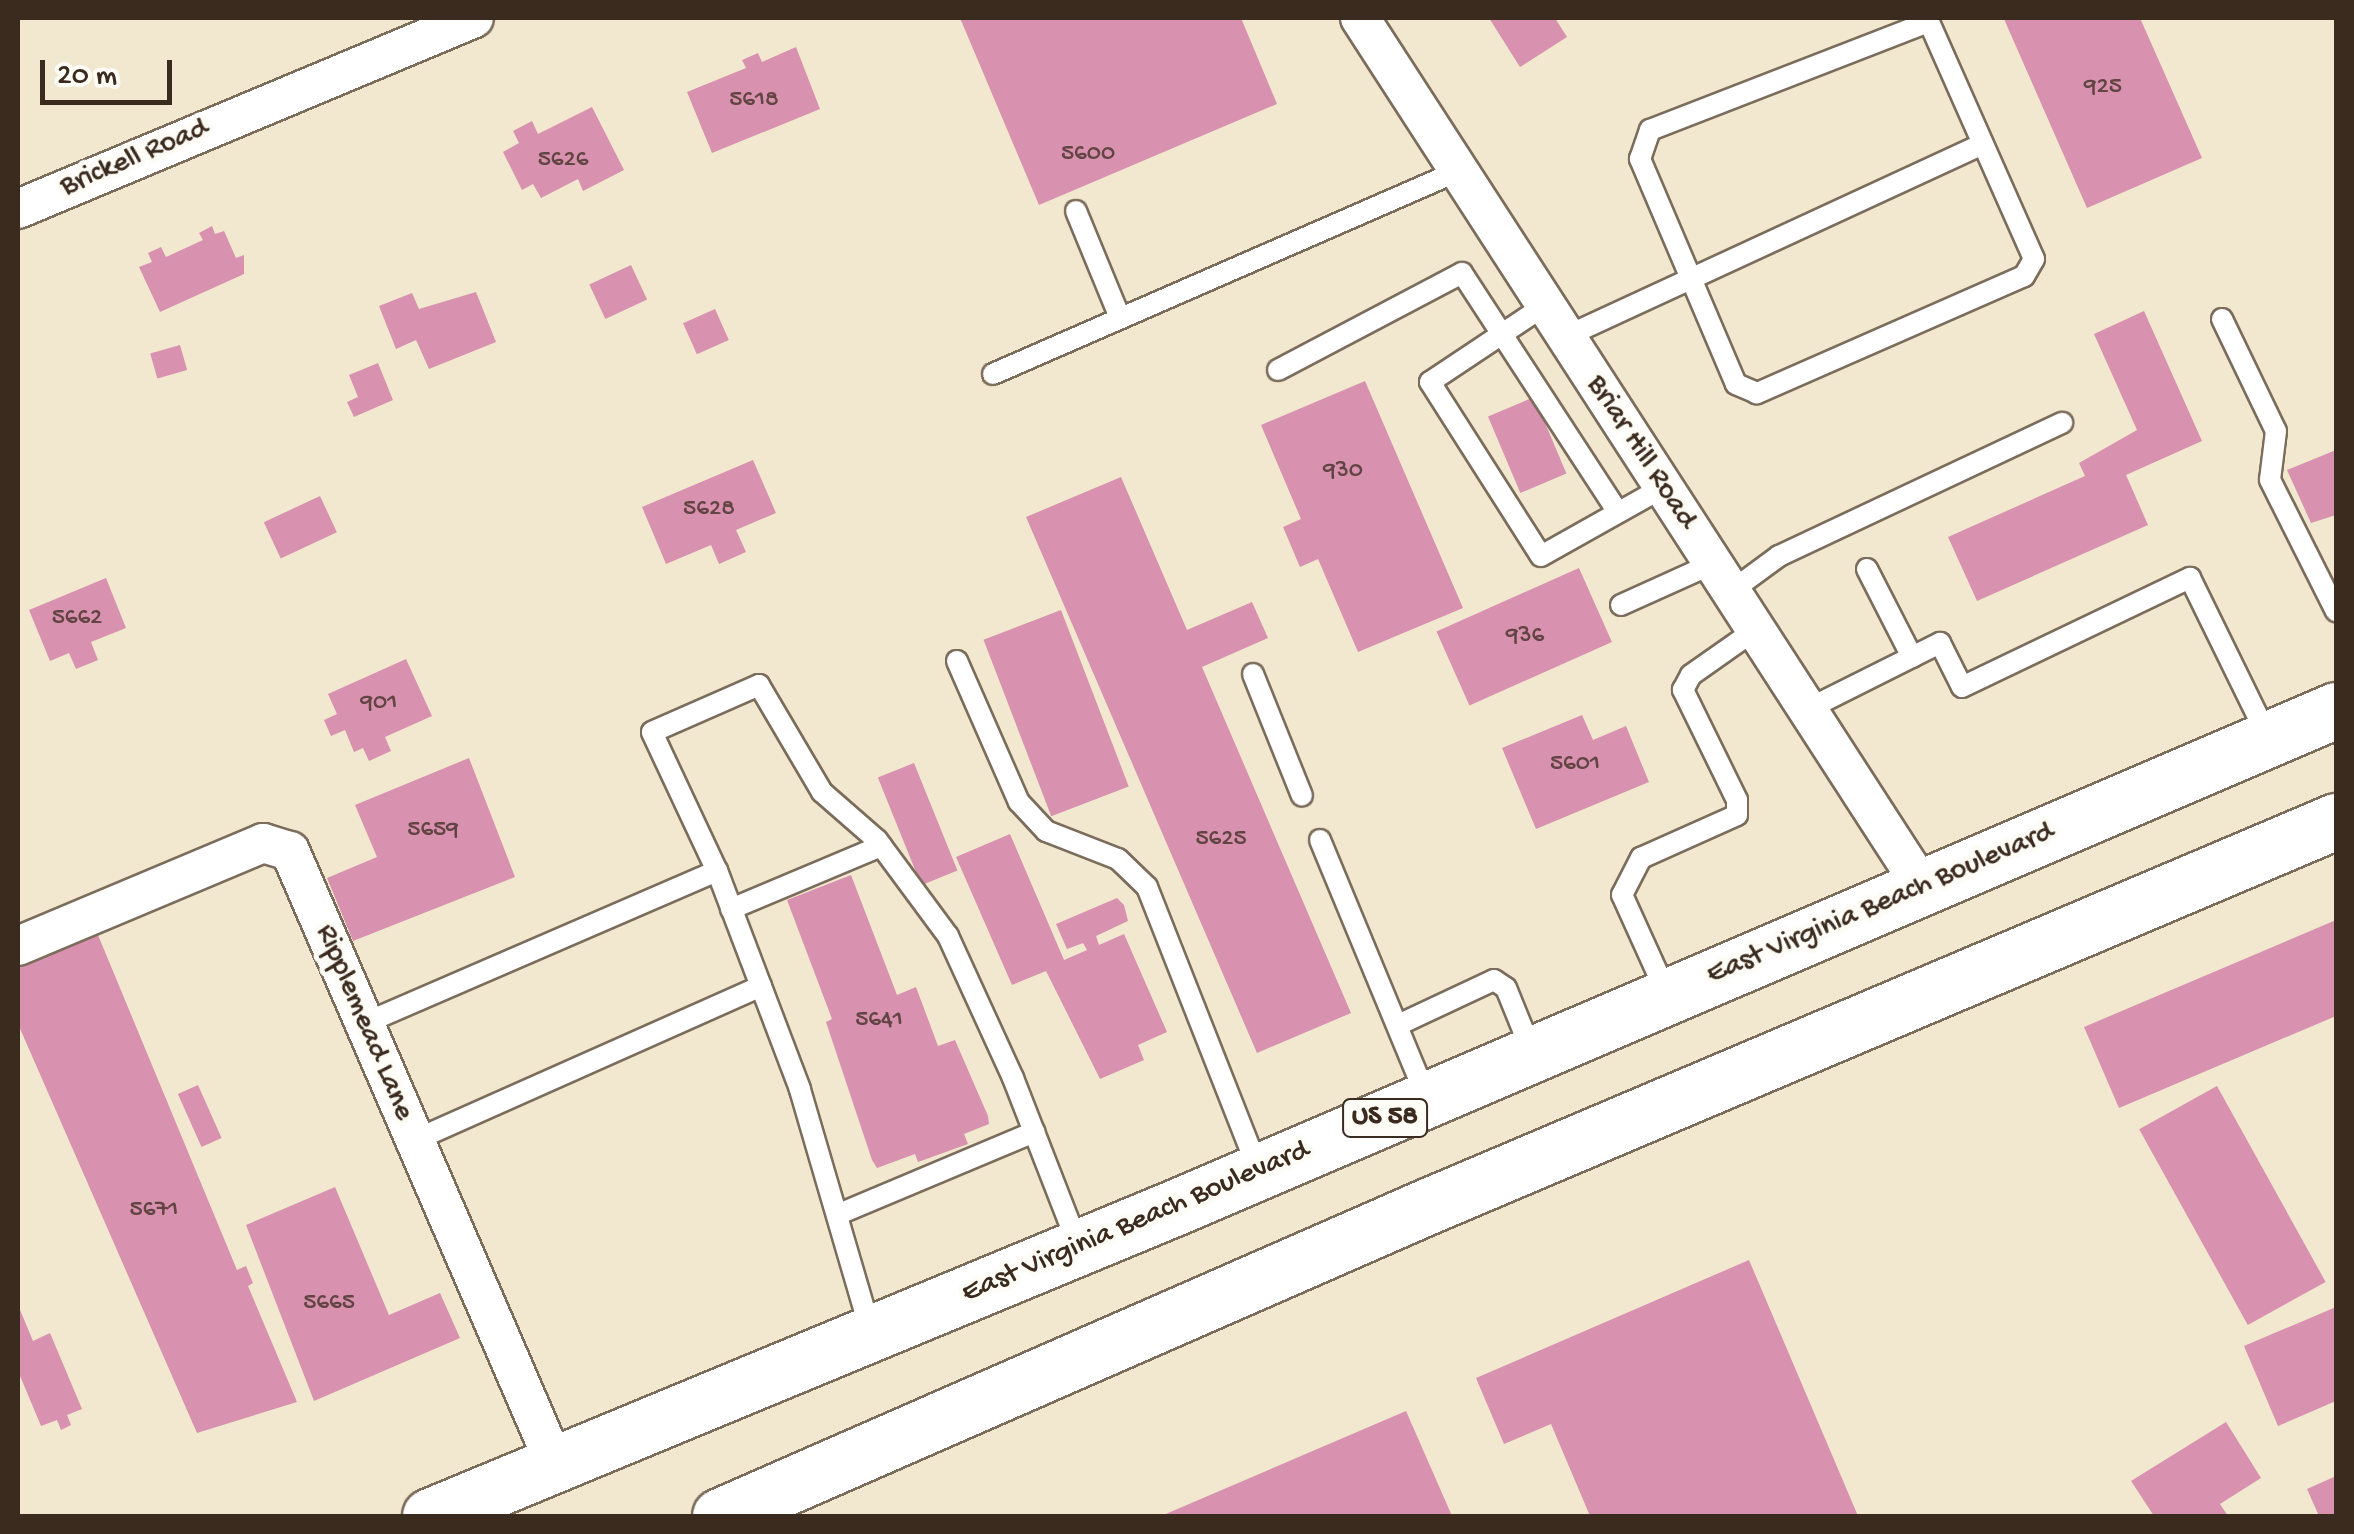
<!DOCTYPE html>
<html>
<head>
<meta charset="utf-8">
<style>
  body { margin:0 }
  #map { position:relative; width:2354px; height:1534px; overflow:hidden; background:#f1e8cf; font-family:"Gochi Hand",sans-serif }
  div>[style] { position:absolute }
  [style*='--x'] { left:calc(var(--x)*1px); top:calc(var(--y)*1px); width:calc(var(--w)*1px); rotate:calc(var(--a)*1deg) }
  .building>* { inset:0; background:#d891af; transform-origin:0 0 }
  .roads { filter:drop-shadow(2px 0 #7b6c5c) drop-shadow(-2px 0 #7b6c5c) drop-shadow(0 2px #7b6c5c) drop-shadow(0 -2px #7b6c5c) }
  .lane>* { height:20px; margin:-10px; padding:0 10px; transform-origin:10px; border-radius:10px; background:#fff }
  .street>* { height:38px; margin:-19px; padding:0 19px; transform-origin:19px; border-radius:19px; background:#fff }
  .primary>* { height:55px; margin:-27.5px; padding:0 27.5px; transform-origin:27.5px; border-radius:27.5px; background:#fff }
  span { translate:-50% -50%; white-space:nowrap; text-align:center; line-height:1.15; -webkit-text-stroke:10px #fdfcf7; paint-order:stroke }
  .number-label { font-size:25px; color:#624442 }
  .number-label span { -webkit-text-stroke-width:0 }
  .shield-label span { padding:2px 8px; background:#fdfcf7; border:2px solid; border-radius:8px; -webkit-text-stroke-width:0 }
  .shield-label { font-size:28px; color:#3b2a1e; font-weight:700 }
  .street-label { font-size:30px; color:#3b2a1e }
  .frame { position:absolute; inset:0; border:20px solid #3b2a1e; pointer-events:none }
  .scale { position:absolute; left:40px; top:60px; width:132px; height:45px; box-sizing:border-box; border:5px solid #3b2a1e; border-top:0; padding-left:12px; font-size:30px; line-height:35px; white-space:nowrap; color:#3b2a1e; -webkit-text-stroke:8px #fdfcf7; paint-order:stroke }
</style>
</head>
<body>
<div id="map">
  <div class="building">
    <i style="clip-path:polygon(960px 18px,1241px 18px,1277px 104px,1039px 205px)"></i>
    <i style="clip-path:polygon(1489px 18px,1555px 18px,1567px 37px,1520px 67px)"></i>
    <i style="clip-path:polygon(2140px 18px,2202px 158px,2087px 208px,2004px 19px)"></i>
    <i style="clip-path:polygon(796px 47px,820px 109px,712px 153px,687px 92px,746px 68px,742px 60px,758px 53px,762px 62px)"></i>
    <i style="clip-path:polygon(592px 107px,624px 170px,583px 191px,578px 179px,541px 198px,533px 184px,522px 190px,503px 152px,519px 143px,513px 131px,532px 121px,538px 134px)"></i>
    <i style="clip-path:polygon(212px 226px,215px 234px,224px 231px,236px 258px,244px 255px,244px 274px,160px 312px,139px 267px,152px 262px,148px 253px,161px 247px,166px 257px,203px 240px,199px 233px)"></i>
    <i style="left:631px;top:265px;width:38px;height:46px;rotate:65deg"></i>
    <i style="clip-path:polygon(476px 292px,496px 342px,429px 369px,416px 340px,396px 349px,379px 306px,412px 293px,419px 309px)"></i>
    <i style="left:715px;top:309px;width:34px;height:35px;rotate:66deg"></i>
    <i style="clip-path:polygon(2144px 311px,2202px 441px,2126px 475px,2148px 525px,1977px 601px,1948px 537px,2085px 476px,2079px 463px,2137px 430px,2094px 334px)"></i>
    <i style="left:180px;top:345px;width:26px;height:31px;rotate:74deg"></i>
    <i style="clip-path:polygon(378px 363px,393px 400px,354px 417px,347px 402px,358px 397px,349px 375px)"></i>
    <i style="clip-path:polygon(1365px 381px,1463px 608px,1358px 652px,1318px 559px,1300px 567px,1283px 527px,1301px 519px,1261px 425px)"></i>
    <i style="left:1534px;top:397px;width:83px;height:50px;rotate:67deg"></i>
    <i style="clip-path:polygon(2336px 450px,2336px 515px,2311px 523px,2287px 470px)"></i>
    <i style="clip-path:polygon(753px 460px,776px 513px,736px 530px,746px 552px,719px 564px,711px 545px,666px 564px,642px 507px)"></i>
    <i style="clip-path:polygon(1121px 477px,1187px 630px,1252px 602px,1268px 638px,1202px 667px,1351px 1013px,1257px 1053px,1026px 517px)"></i>
    <i style="left:320px;top:496px;width:40px;height:62px;rotate:65deg"></i>
    <i style="left:1579px;top:568px;width:81px;height:156px;rotate:66deg"></i>
    <i style="clip-path:polygon(106px 578px,126px 628px,91px 642px,98px 660px,76px 669px,69px 653px,50px 661px,29px 610px)"></i>
    <i style="left:1061px;top:610px;width:189px;height:83px;rotate:69deg"></i>
    <i style="clip-path:polygon(406px 659px,432px 716px,385px 737px,391px 751px,369px 761px,363px 748px,354px 752px,345px 730px,331px 736px,324px 720px,337px 714px,328px 694px)"></i>
    <i style="clip-path:polygon(1582px 715px,1593px 740px,1626px 726px,1649px 782px,1536px 829px,1502px 748px)"></i>
    <i style="clip-path:polygon(469px 758px,515px 877px,353px 941px,327px 878px,377px 857px,355px 805px)"></i>
    <i style="left:914px;top:763px;width:116px;height:39px;rotate:68deg"></i>
    <i style="clip-path:polygon(1010px 834px,1064px 960px,1087px 950px,1083px 943px,1067px 949px,1056px 924px,1117px 898px,1124px 905px,1128px 921px,1096px 936px,1099px 945px,1124px 934px,1167px 1032px,1138px 1045px,1144px 1060px,1100px 1079px,1046px 971px,1012px 985px,956px 857px)"></i>
    <i style="clip-path:polygon(851px 875px,897px 995px,916px 987px,938px 1046px,955px 1040px,988px 1116px,989px 1124px,964px 1134px,968px 1144px,918px 1162px,915px 1154px,877px 1168px,872px 1160px,826px 1022px,832px 1019px,787px 900px)"></i>
    <i style="clip-path:polygon(2336px 920px,2336px 1016px,2119px 1108px,2084px 1027px)"></i>
    <i style="clip-path:polygon(72px 933px,77px 944px,98px 935px,237px 1270px,246px 1266px,253px 1283px,248px 1286px,297px 1402px,197px 1433px,18px 1024px,18px 962px)"></i>
    <i style="left:198px;top:1085px;width:58px;height:22px;rotate:66deg"></i>
    <i style="left:2217px;top:1086px;width:224px;height:89px;rotate:61deg"></i>
    <i style="clip-path:polygon(335px 1187px,389px 1315px,440px 1293px,460px 1338px,314px 1401px,246px 1225px)"></i>
    <i style="clip-path:polygon(1749px 1260px,1858px 1516px,1590px 1516px,1551px 1424px,1504px 1444px,1476px 1378px)"></i>
    <i style="clip-path:polygon(18px 1305px,33px 1341px,50px 1333px,82px 1409px,67px 1415px,71px 1425px,61px 1430px,57px 1420px,41px 1426px,18px 1371px)"></i>
    <i style="clip-path:polygon(2336px 1307px,2336px 1401px,2278px 1426px,2244px 1346px)"></i>
    <i style="clip-path:polygon(1406px 1411px,1452px 1516px,1161px 1516px)"></i>
    <i style="clip-path:polygon(2226px 1422px,2261px 1478px,2220px 1504px,2228px 1516px,2154px 1516px,2131px 1481px)"></i>
    <i style="clip-path:polygon(2336px 1476px,2336px 1516px,2319px 1516px,2307px 1489px)"></i>
  </div>
  <div class="roads">
    <div class="lane">
      <i style="--x:1929;--y:22;--w:259;--a:66.1"></i>
      <i style="--x:2034;--y:259;--w:20;--a:120"></i>
      <i style="--x:2024;--y:276;--w:292;--a:156.3"></i>
      <i style="--x:1757;--y:393;--w:23;--a:-157"></i>
      <i style="--x:1736;--y:384;--w:245;--a:-113.1"></i>
      <i style="--x:1640;--y:159;--w:31;--a:-71"></i>
      <i style="--x:1650;--y:130;--w:299;--a:-21.2"></i>
      <i style="--x:1076;--y:211;--w:116;--a:67.6"></i>
      <i style="--x:1544;--y:306;--w:137;--a:146.3"></i>
      <i style="--x:1430;--y:382;--w:206;--a:57.5"></i>
      <i style="--x:1541;--y:556;--w:139;--a:-29.3"></i>
      <i style="--x:2222;--y:319;--w:124;--a:64.3"></i>
      <i style="--x:2276;--y:431;--w:49;--a:97"></i>
      <i style="--x:2270;--y:480;--w:147;--a:63.3"></i>
      <i style="--x:1565;--y:337;--w:460;--a:-24.8"></i>
      <i style="--x:1278;--y:370;--w:208;--a:-27.8"></i>
      <i style="--x:1462;--y:273;--w:285;--a:56.9"></i>
      <i style="--x:993;--y:374;--w:507;--a:-23.58"></i>
      <i style="--x:1867;--y:569;--w:99;--a:62.9"></i>
      <i style="--x:1730;--y:592;--w:61;--a:-36.3"></i>
      <i style="--x:1779;--y:556;--w:313;--a:-25.2"></i>
      <i style="--x:1621;--y:605;--w:100;--a:-24.3"></i>
      <i style="--x:957;--y:661;--w:154;--a:66.3"></i>
      <i style="--x:1019;--y:802;--w:40;--a:47"></i>
      <i style="--x:1046;--y:831;--w:77;--a:21.3"></i>
      <i style="--x:1118;--y:859;--w:40;--a:44"></i>
      <i style="--x:1147;--y:887;--w:303;--a:68.5"></i>
      <i style="--x:1253;--y:674;--w:131;--a:68.1"></i>
      <i style="--x:1806;--y:710;--w:150;--a:-26.6"></i>
      <i style="--x:1940;--y:643;--w:49;--a:63.4"></i>
      <i style="--x:1962;--y:687;--w:253;--a:-25.6"></i>
      <i style="--x:2190;--y:578;--w:177;--a:63.9"></i>
      <i style="--x:1320;--y:840;--w:279;--a:67.5"></i>
      <i style="--x:731;--y:909;--w:163;--a:-22.8"></i>
      <i style="--x:1667;--y:994;--w:109;--a:-114.4"></i>
      <i style="--x:1622;--y:895;--w:42;--a:-62.8"></i>
      <i style="--x:1641;--y:858;--w:105;--a:-24.1"></i>
      <i style="--x:1737;--y:815;--w:15;--a:-90"></i>
      <i style="--x:1737;--y:800;--w:123;--a:-116.1"></i>
      <i style="--x:1683;--y:690;--w:17;--a:-62"></i>
      <i style="--x:1691;--y:675;--w:78;--a:-35.1"></i>
      <i style="--x:363;--y:1024;--w:386;--a:-23.4"></i>
      <i style="--x:1398;--y:1025;--w:106;--a:-25.1"></i>
      <i style="--x:1494;--y:980;--w:14;--a:34"></i>
      <i style="--x:1506;--y:988;--w:69;--a:67.9"></i>
      <i style="--x:413;--y:1141;--w:381;--a:-24"></i>
      <i style="--x:839;--y:1214;--w:212;--a:-22.8"></i>
      <i style="--x:870;--y:1329;--w:250;--a:-106.3"></i>
      <i style="--x:800;--y:1089;--w:233;--a:-110.8"></i>
      <i style="--x:717;--y:871;--w:153;--a:-115.1"></i>
      <i style="--x:652;--y:732;--w:117;--a:-23.7"></i>
      <i style="--x:759;--y:685;--w:124;--a:59.5"></i>
      <i style="--x:822;--y:792;--w:73;--a:41.1"></i>
      <i style="--x:877;--y:840;--w:119;--a:53.5"></i>
      <i style="--x:948;--y:936;--w:156;--a:65.4"></i>
      <i style="--x:1013;--y:1078;--w:179;--a:68.7"></i>
    </div>
    <div class="street">
      <i style="--x:1360;--y:18;--w:1036;--a:57.09"></i>
      <i style="--x:18;--y:209;--w:494;--a:-22.7"></i>
      <i style="--x:18;--y:946;--w:266;--a:-22.8"></i>
      <i style="--x:263;--y:843;--w:28;--a:17"></i>
      <i style="--x:290;--y:851;--w:668;--a:66.62"></i>
    </div>
    <div class="primary">
      <i style="--x:430;--y:1516;--w:807;--a:-22.5"></i>
      <i style="--x:1176;--y:1207;--w:1262;--a:-23.19"></i>
      <i style="--x:720;--y:1516;--w:773;--a:-23.65"></i>
      <i style="--x:1428;--y:1206;--w:986;--a:-22.98"></i>
    </div>
  </div>
  <div class="number-label">
    <span style="left:2103px;top:88px">925</span>
    <span style="left:754px;top:101px">5618</span>
    <span style="left:1088px;top:155px">5600</span>
    <span style="left:563px;top:161px">5626</span>
    <span style="left:1343px;top:472px">930</span>
    <span style="left:709px;top:510px">5628</span>
    <span style="left:77px;top:619px">5662</span>
    <span style="left:1525px;top:637px">936</span>
    <span style="left:379px;top:704px">901</span>
    <span style="left:1575px;top:765px">5601</span>
    <span style="left:433px;top:831px">5659</span>
    <span style="left:1221px;top:840px">5625</span>
    <span style="left:879px;top:1021px">5641</span>
    <span style="left:154px;top:1211px">5671</span>
    <span style="left:329px;top:1304px">5665</span>
  </div>
  <div class="shield-label">
    <span style="left:1385px;top:1118px">US 58</span>
  </div>
  <div class="street-label">
    <span style="left:135px;top:159px;rotate:-23deg">Brickell Road</span>
    <span style="left:1640px;top:453px;rotate:57deg">Briar Hill Road</span>
    <span style="left:1881px;top:905px;rotate:-23deg">East Virginia Beach Boulevard</span>
    <span style="left:363px;top:1023px;rotate:67deg">Ripplemead Lane</span>
    <span style="left:1136px;top:1223px;rotate:-23deg">East Virginia Beach Boulevard</span>
  </div>
  <div class="frame"></div>
  <div class="scale">20 m</div>
</div>
</body>
</html>
